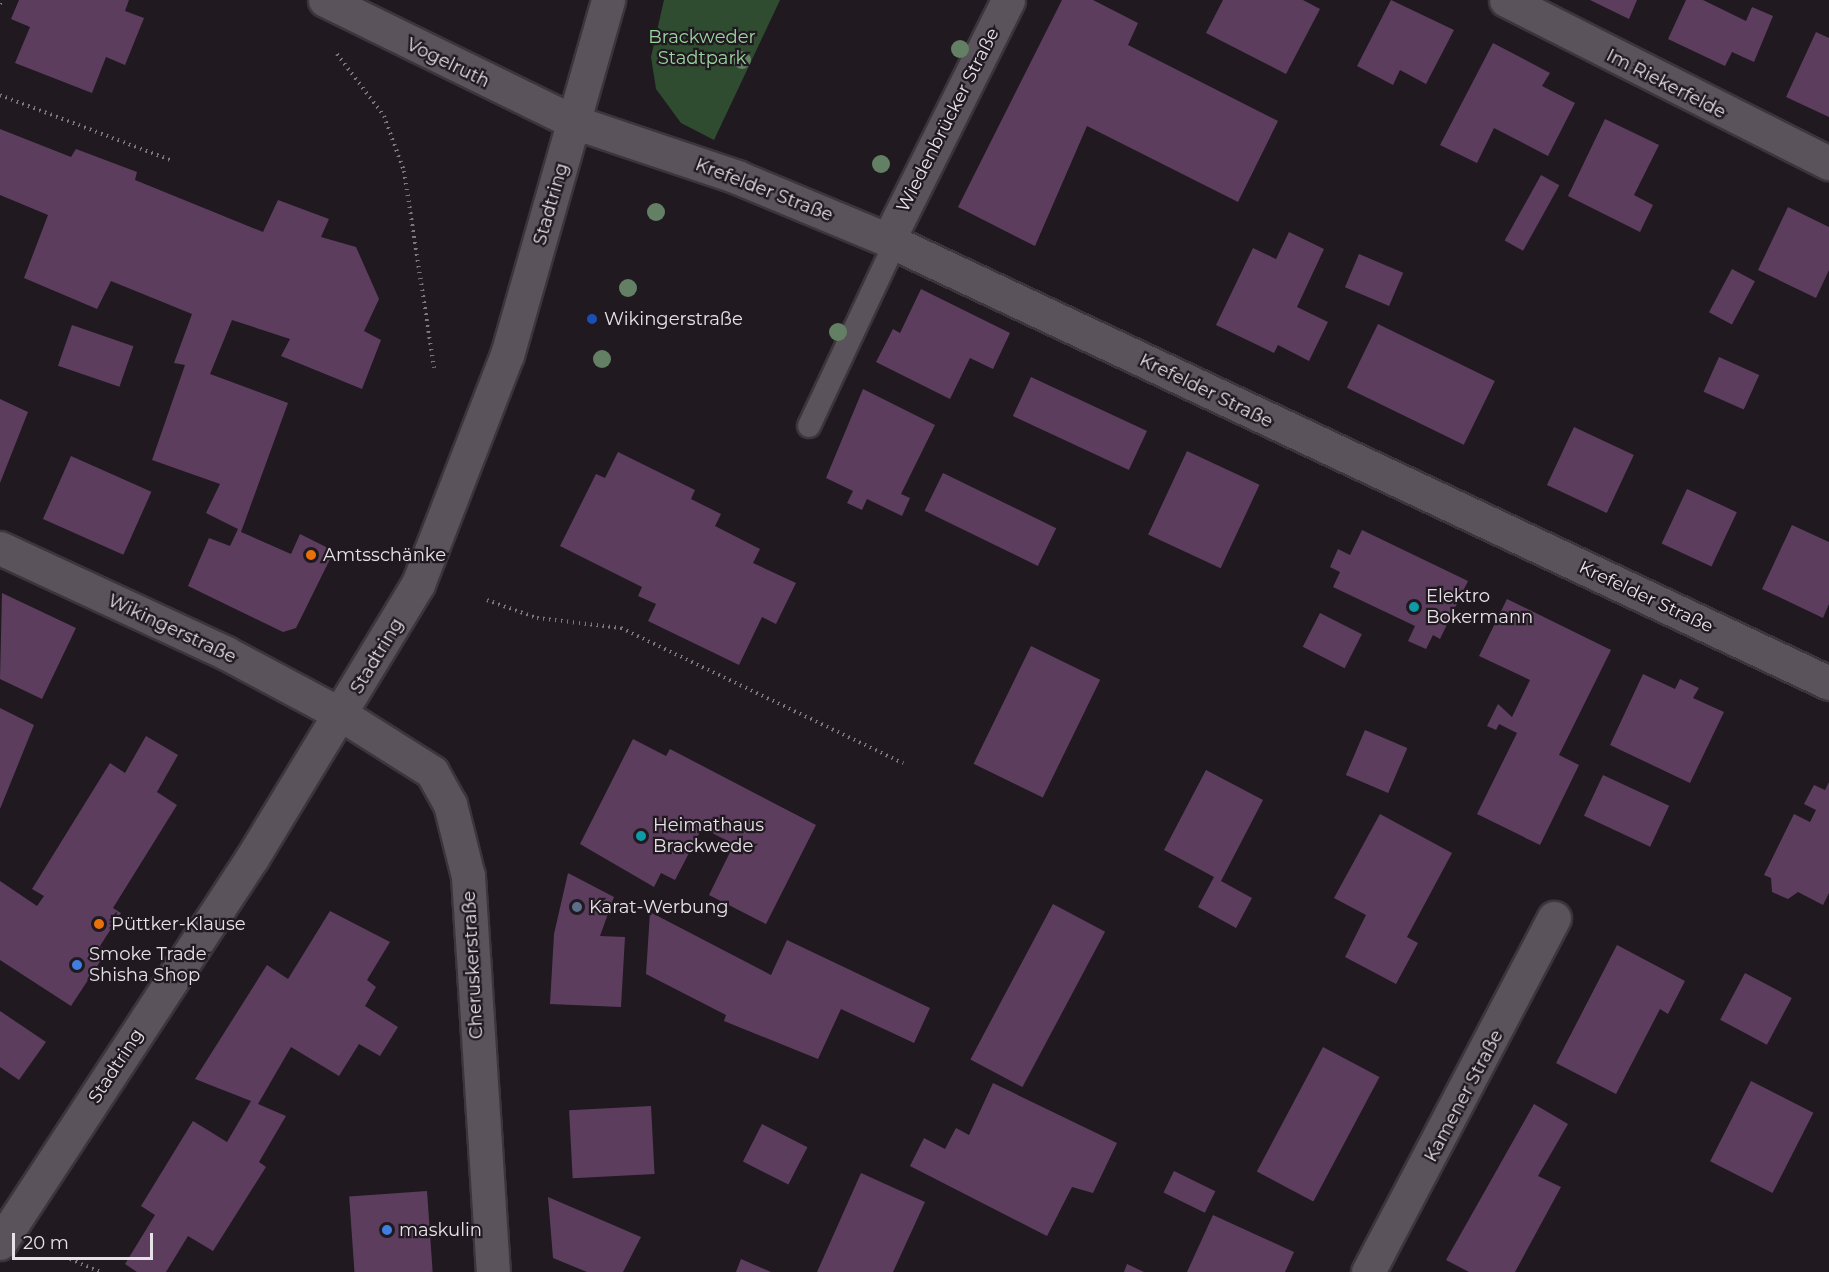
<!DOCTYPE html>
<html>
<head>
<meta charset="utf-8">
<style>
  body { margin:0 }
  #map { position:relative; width:1829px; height:1272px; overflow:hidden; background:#201920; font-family:Montserrat,sans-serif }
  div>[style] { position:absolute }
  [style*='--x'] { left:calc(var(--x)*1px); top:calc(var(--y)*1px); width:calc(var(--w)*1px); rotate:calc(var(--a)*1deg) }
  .green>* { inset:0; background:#2f4c31 }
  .building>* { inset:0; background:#5c3d5e; transform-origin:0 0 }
  .path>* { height:4px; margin-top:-2px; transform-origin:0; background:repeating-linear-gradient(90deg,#7d777d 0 1.5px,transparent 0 6px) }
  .roads { filter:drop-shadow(2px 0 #3b363b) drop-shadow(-2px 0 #3b363b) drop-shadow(0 2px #3b363b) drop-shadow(0 -2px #3b363b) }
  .service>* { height:22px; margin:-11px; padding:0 11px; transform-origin:11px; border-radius:11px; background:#5b535c }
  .minor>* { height:33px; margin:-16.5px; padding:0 16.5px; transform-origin:16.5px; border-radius:16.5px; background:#5b535c }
  .tertiary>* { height:33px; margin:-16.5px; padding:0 16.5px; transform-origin:16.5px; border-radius:16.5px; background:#5b535c }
  .trees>* { width:18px; height:18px; margin:-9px; border-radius:50%; background:#638065 }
  .dots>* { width:16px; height:16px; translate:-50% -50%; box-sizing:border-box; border:3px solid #201920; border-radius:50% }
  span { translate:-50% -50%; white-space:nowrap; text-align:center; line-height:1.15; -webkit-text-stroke:4.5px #201920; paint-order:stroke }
  .park-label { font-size:18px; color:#9ad59e }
  .street-label { font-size:18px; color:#e7e2e7 }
  .poi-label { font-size:18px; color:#e7e2e7 }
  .left { translate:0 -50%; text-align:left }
  .scale { position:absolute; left:12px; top:1233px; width:141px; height:27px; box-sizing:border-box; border:3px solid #e7e2e7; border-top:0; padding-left:8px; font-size:18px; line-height:21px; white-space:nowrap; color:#e7e2e7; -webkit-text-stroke:4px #201920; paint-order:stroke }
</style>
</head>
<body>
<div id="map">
  <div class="green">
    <i style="clip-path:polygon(664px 0,780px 0,714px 140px,681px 123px,656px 89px,651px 57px)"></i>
  </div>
  <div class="building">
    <i style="clip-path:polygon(19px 0,129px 0,125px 11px,144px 18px,125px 65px,106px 57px,92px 93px,15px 63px,30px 27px,11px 19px)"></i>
    <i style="clip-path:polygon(1062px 0,1093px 0,1138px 23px,1128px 45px,1278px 121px,1238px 202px,1087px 126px,1035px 246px,958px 207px)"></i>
    <i style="clip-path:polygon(1223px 0,1303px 0,1320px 9px,1286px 74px,1206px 33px)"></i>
    <i style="clip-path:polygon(1391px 0,1454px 30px,1426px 84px,1400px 70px,1393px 85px,1357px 66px)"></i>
    <i style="clip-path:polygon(1590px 0,1637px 0,1629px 19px)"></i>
    <i style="clip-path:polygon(1686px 0,1703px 0,1746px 21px,1752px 7px,1773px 16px,1754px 62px,1732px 52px,1725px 66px,1668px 39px)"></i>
    <i style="clip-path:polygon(1816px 32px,1829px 38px,1829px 117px,1786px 97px)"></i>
    <i style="clip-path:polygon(1493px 43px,1550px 73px,1542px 86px,1575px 103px,1548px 156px,1494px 128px,1477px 163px,1440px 145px)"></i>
    <i style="clip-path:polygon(1605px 119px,1659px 145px,1634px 195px,1653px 205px,1640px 232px,1568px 196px)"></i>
    <i style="clip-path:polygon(0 129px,71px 157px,76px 149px,137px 172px,135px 180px,263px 232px,278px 200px,329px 219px,321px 237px,356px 247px,379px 299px,364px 331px,381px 340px,362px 389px,281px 356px,290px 339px,232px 320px,210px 374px,288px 403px,241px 532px,291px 554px,300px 534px,334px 551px,296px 628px,283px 632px,188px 586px,209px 538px,230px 546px,238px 529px,206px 513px,220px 484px,152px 460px,185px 365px,174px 363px,192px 314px,111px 281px,97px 309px,24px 278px,48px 215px,0 195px)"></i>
    <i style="left:1541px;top:175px;width:21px;height:75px;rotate:29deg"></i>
    <i style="clip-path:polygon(1788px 207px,1829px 227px,1829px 270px,1816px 298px,1758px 270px)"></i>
    <i style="clip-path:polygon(1289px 232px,1324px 249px,1297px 307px,1328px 322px,1309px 361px,1278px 345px,1274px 353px,1216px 325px,1253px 248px,1276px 259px)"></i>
    <i style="left:1359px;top:254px;width:48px;height:36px;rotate:23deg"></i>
    <i style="left:1732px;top:269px;width:26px;height:49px;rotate:28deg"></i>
    <i style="clip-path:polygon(921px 289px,1010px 333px,993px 369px,970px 358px,950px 399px,876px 362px,893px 329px,900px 333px)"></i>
    <i style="left:1378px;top:324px;width:130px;height:71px;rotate:26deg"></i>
    <i style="left:72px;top:325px;width:65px;height:43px;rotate:19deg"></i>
    <i style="left:1719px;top:357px;width:44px;height:38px;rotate:24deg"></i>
    <i style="left:1031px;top:377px;width:128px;height:43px;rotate:25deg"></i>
    <i style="clip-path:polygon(863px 389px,935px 425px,901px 494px,910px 498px,902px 516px,867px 499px,862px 510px,847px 503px,853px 491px,826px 478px)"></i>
    <i style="clip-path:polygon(0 399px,28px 412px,0 483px)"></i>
    <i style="left:1574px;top:427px;width:66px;height:64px;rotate:25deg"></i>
    <i style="left:1187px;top:451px;width:80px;height:92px;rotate:25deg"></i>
    <i style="clip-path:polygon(618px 452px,695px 490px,691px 499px,721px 514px,715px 526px,760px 549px,753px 563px,796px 583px,776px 624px,762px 617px,739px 665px,648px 621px,656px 604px,638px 596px,642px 587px,560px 546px,596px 474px,605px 478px)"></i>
    <i style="left:71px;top:456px;width:88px;height:69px;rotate:24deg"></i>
    <i style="left:943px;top:473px;width:126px;height:42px;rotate:26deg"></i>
    <i style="left:1687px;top:489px;width:55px;height:60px;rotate:25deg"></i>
    <i style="clip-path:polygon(1792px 525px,1829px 542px,1829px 604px,1823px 618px,1762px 589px)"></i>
    <i style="clip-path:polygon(1362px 530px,1468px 581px,1440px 639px,1433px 635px,1426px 649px,1408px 641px,1415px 626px,1333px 587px,1340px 572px,1330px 567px,1338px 549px,1350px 555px)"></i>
    <i style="clip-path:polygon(2px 593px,76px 628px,42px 699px,0 679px)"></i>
    <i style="clip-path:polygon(1507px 599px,1611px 650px,1559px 755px,1579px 765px,1540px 845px,1477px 814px,1517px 733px,1499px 724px,1496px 730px,1487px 726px,1498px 704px,1512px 717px,1530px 680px,1479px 656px)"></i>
    <i style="left:1320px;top:613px;width:47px;height:38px;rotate:27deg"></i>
    <i style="left:1031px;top:646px;width:77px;height:131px;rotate:26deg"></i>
    <i style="clip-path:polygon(1643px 674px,1675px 689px,1680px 679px,1699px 688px,1693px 698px,1724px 712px,1690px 783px,1610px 745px)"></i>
    <i style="clip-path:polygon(0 708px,34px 725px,0 809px)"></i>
    <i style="left:1365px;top:730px;width:46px;height:49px;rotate:23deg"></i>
    <i style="clip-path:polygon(146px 736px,178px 755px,157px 792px,177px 805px,113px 908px,121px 913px,100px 946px,107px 951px,71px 1006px,0 960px,0 881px,37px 906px,44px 896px,32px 889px,110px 763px,125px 773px)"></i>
    <i style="clip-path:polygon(633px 739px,666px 756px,670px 749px,816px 825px,766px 924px,709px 895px,734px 844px,702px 828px,675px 880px,661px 873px,654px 887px,580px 844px)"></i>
    <i style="clip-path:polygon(1206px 770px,1263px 800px,1221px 881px,1252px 898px,1236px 928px,1198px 907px,1214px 877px,1164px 850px)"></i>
    <i style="left:1603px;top:775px;width:73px;height:45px;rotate:25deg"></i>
    <i style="clip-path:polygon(1829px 782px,1829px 893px,1823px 905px,1798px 892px,1788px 899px,1772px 892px,1771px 878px,1764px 875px,1794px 814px,1810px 822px,1816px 810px,1804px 804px,1814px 785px,1825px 790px)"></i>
    <i style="clip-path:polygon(1380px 814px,1452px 853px,1407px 937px,1418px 943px,1396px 984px,1345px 957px,1366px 915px,1334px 898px)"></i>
    <i style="clip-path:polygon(568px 873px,614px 897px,600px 936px,625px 937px,621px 1007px,550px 1004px,554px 934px)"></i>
    <i style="left:1053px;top:904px;width:59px;height:176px;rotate:28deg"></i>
    <i style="clip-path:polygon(330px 911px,390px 942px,367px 980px,376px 987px,365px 1006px,398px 1027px,380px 1056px,359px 1044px,339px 1076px,291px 1047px,258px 1104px,286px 1116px,259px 1162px,266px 1167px,213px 1251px,188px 1236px,166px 1272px,137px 1272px,125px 1264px,155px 1215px,141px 1206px,193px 1121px,227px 1142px,251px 1101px,195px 1079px,267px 965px,288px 979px)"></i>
    <i style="clip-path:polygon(650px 912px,771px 975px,787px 940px,930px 1008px,914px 1043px,841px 1009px,818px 1059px,724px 1021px,726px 1015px,646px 974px)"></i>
    <i style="clip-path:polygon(1617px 945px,1685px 981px,1668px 1014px,1660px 1009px,1616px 1094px,1556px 1063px)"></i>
    <i style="left:1745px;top:973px;width:53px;height:53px;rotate:28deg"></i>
    <i style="clip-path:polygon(0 1011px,46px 1042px,19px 1080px,0 1067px)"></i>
    <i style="left:1323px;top:1047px;width:64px;height:141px;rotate:28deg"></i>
    <i style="left:1751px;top:1081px;width:70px;height:90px;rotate:27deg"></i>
    <i style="clip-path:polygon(993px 1083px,1117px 1143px,1093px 1193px,1072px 1187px,1047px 1236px,910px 1166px,924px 1138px,945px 1149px,956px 1128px,969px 1135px)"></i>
    <i style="clip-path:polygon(1534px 1104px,1568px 1124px,1538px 1176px,1561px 1187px,1515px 1272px,1469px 1272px,1446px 1260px)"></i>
    <i style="left:651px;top:1106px;width:68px;height:82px;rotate:87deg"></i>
    <i style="left:762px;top:1124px;width:51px;height:42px;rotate:27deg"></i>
    <i style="left:1174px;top:1171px;width:46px;height:24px;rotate:26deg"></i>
    <i style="clip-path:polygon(861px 1173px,925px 1202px,893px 1272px,817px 1272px)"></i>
    <i style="left:427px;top:1191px;width:81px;height:78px;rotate:86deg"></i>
    <i style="clip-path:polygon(548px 1197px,641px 1237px,623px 1272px,587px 1272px,553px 1258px)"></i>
    <i style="clip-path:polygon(1213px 1215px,1294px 1252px,1285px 1272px,1187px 1272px)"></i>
    <i style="clip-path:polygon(741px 1259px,771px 1272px,736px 1272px)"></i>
    <i style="clip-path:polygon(1127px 1264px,1144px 1272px,1124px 1272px)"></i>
  </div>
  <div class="path">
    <i style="--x:0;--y:4;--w:4;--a:-63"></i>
    <i style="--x:337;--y:54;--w:78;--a:52.8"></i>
    <i style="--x:384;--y:116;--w:59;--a:70"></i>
    <i style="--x:404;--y:171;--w:199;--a:81.3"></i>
    <i style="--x:0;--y:95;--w:182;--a:20.9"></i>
    <i style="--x:487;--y:600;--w:53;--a:19.8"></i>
    <i style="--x:537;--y:618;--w:85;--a:6.8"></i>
    <i style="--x:621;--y:628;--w:313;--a:25.6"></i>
    <i style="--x:70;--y:1259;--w:34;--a:23"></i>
  </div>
  <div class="roads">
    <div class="service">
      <i style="--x:809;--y:426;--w:202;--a:-64.8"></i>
    </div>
    <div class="minor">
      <i style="--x:325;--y:0;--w:277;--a:26.1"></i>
      <i style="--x:574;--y:122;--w:172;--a:18.6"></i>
      <i style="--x:737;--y:177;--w:164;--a:22.6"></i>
      <i style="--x:888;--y:240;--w:1040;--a:25.21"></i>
      <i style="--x:1506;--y:0;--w:362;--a:26.8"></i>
      <i style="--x:888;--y:240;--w:268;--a:-63.4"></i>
      <i style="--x:0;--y:548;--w:249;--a:24.9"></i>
      <i style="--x:226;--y:653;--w:132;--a:28.1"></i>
      <i style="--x:342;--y:715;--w:107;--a:32.3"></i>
      <i style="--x:432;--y:772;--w:37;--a:61"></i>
      <i style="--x:450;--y:804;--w:74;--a:76"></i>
      <i style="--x:468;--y:876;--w:397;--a:86.4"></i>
      <i style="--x:1368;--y:1272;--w:400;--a:-62.3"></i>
    </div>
    <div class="tertiary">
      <i style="--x:0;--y:1243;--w:460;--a:-56.8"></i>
      <i style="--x:252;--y:858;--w:320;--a:-58.8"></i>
      <i style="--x:418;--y:584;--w:246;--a:-68.8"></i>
      <i style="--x:507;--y:355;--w:369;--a:-74.1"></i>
    </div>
  </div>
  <div class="trees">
    <i style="left:960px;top:49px"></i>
    <i style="left:742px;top:60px"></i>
    <i style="left:881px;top:164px"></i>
    <i style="left:656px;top:212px"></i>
    <i style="left:628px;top:288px"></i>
    <i style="left:838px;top:332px"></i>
    <i style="left:602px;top:359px"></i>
  </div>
  <div class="dots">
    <i style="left:592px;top:319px;background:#1a4fb4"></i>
    <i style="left:311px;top:555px;background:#e8710a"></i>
    <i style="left:1414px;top:607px;background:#0f9aa8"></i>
    <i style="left:641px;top:836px;background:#0f9aa8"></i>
    <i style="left:577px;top:907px;background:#5c6f8a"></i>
    <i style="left:99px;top:924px;background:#e8710a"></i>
    <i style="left:77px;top:965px;background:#3f7fe0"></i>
    <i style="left:387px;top:1230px;background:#3f7fe0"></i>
  </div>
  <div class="park-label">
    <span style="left:702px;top:48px">Brackweder<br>Stadtpark</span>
  </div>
  <div class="street-label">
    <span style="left:448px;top:63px;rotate:26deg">Vogelruth</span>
    <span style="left:1666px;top:84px;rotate:27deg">Im Riekerfelde</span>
    <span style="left:948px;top:120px;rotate:-63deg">Wiedenbrücker Straße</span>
    <span style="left:764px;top:190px;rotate:21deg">Krefelder Straße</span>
    <span style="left:551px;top:204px;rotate:-74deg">Stadtring</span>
    <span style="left:1206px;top:391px;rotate:26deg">Krefelder Straße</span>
    <span style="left:1646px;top:597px;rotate:25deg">Krefelder Straße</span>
    <span style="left:172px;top:629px;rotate:25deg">Wikingerstraße</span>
    <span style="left:377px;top:656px;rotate:-59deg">Stadtring</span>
    <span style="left:473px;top:965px;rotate:-93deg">Cheruskerstraße</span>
    <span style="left:116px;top:1066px;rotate:-57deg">Stadtring</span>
    <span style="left:1464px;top:1096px;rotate:-62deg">Kamener Straße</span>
  </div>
  <div class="poi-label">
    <span class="left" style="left:604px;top:319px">Wikingerstraße</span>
    <span class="left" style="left:323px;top:555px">Amtsschänke</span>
    <span class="left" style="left:1426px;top:607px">Elektro<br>Bokermann</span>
    <span class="left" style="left:653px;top:836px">Heimathaus<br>Brackwede</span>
    <span class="left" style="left:589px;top:907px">Karat-Werbung</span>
    <span class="left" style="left:111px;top:924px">Püttker-Klause</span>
    <span class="left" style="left:89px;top:965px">Smoke Trade<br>Shisha Shop</span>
    <span class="left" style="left:399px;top:1230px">maskulin</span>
  </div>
  <div class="scale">20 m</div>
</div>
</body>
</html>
